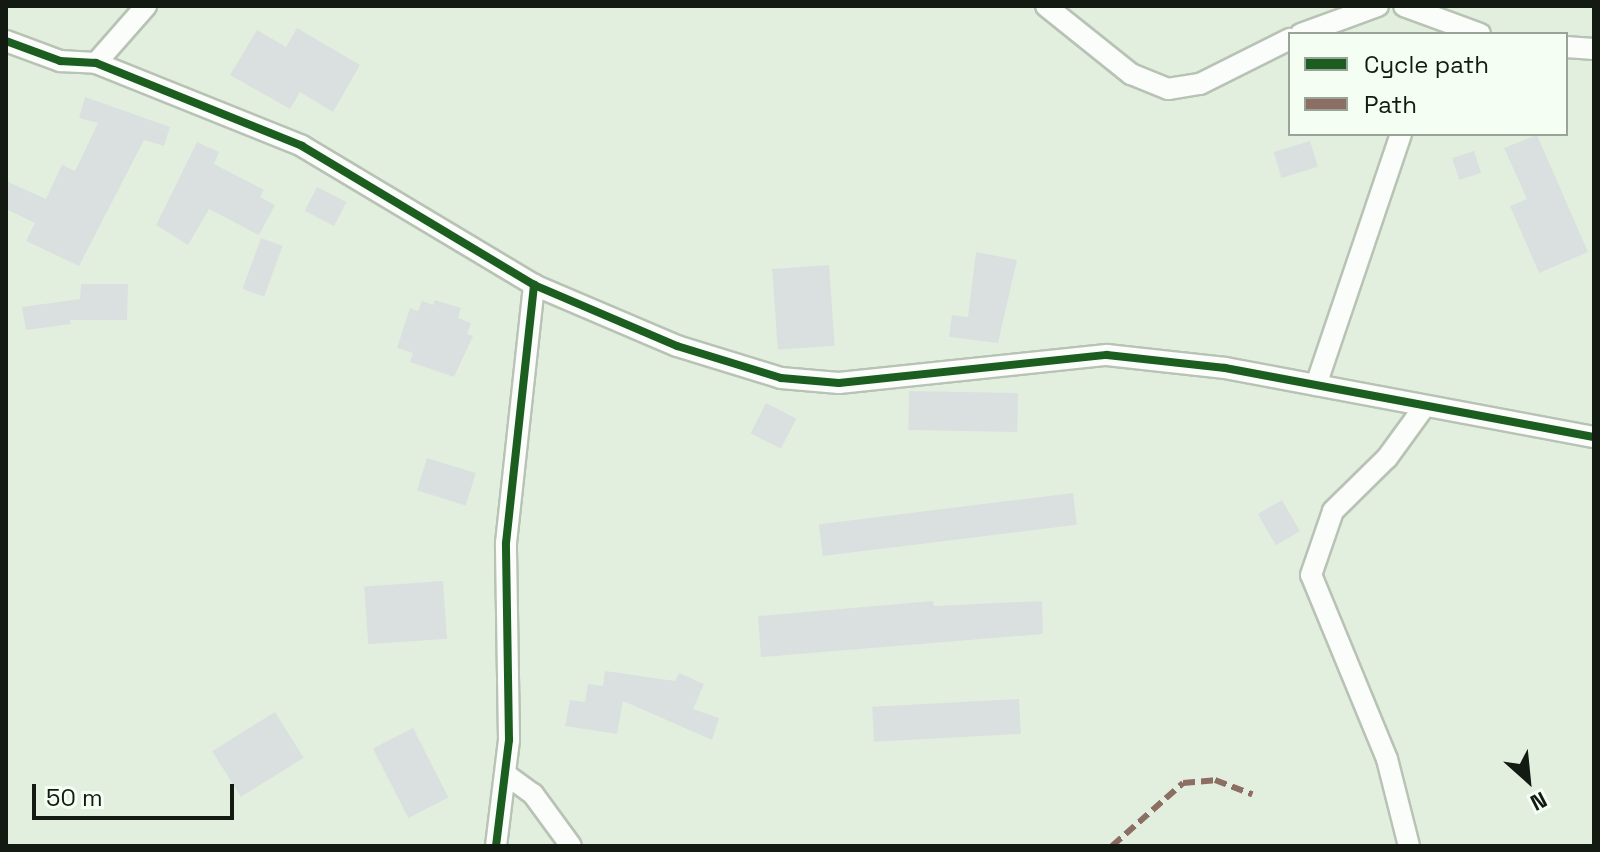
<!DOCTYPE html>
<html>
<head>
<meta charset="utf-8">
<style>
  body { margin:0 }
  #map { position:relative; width:1600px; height:852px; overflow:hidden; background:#e2efdf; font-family:"Space Grotesk",sans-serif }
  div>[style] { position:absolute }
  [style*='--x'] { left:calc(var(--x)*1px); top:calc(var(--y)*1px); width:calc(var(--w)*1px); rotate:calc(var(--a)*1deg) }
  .building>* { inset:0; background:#dae0df; transform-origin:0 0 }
  .roads { filter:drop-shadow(2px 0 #b8c2b5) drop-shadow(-2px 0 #b8c2b5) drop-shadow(0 2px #b8c2b5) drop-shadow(0 -2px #b8c2b5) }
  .minor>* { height:20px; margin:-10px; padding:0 10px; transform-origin:10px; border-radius:10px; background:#fbfdfa }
  .quiet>* { height:6px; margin-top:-3px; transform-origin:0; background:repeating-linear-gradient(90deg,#8d6e63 0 12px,transparent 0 18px) }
  .cycleway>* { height:8px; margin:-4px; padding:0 4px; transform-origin:4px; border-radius:4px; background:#1b5e20 }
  span { translate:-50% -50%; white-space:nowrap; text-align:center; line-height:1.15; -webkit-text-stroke:6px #f4fef2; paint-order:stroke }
  .frame { position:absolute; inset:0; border:8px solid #121a11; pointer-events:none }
  .legend { position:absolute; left:1288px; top:32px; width:280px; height:104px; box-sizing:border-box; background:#f4fef2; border:2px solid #9aa398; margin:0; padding:10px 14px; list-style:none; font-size:24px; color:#121a11 }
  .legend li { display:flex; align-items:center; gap:16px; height:40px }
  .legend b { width:40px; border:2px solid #9aa398 }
  .north { position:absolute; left:1488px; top:740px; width:80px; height:80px; -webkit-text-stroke:6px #f4fef2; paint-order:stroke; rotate:153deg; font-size:22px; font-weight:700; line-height:32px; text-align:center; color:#121a11 }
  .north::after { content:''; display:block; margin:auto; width:28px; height:36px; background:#121a11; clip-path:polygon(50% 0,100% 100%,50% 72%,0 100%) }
  .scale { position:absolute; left:32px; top:784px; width:202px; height:36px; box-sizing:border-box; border:4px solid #121a11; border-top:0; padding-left:10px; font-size:24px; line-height:28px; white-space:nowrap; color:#121a11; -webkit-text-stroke:6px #f4fef2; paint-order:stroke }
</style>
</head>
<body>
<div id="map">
  <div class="building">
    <i style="clip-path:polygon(297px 28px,360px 65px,333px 112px,300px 92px,290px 109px,230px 75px,257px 30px,286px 47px)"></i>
    <i style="clip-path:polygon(85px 97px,170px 127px,164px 146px,144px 140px,79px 266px,26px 241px,35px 223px,6px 209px,6px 181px,46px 199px,62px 165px,75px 171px,98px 123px,79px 118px)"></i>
    <i style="clip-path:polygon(1537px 135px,1588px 252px,1539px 273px,1510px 206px,1527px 199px,1504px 148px)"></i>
    <i style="left:1310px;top:141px;width:27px;height:38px;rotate:73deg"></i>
    <i style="clip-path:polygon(197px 142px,219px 152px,214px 164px,264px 190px,260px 197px,275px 205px,259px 235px,209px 209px,188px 245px,156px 225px)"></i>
    <i style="left:1474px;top:151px;width:23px;height:23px;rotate:72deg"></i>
    <i style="left:317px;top:187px;width:33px;height:27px;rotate:27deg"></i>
    <i style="left:261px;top:238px;width:23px;height:54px;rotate:20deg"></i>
    <i style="clip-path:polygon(976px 252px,1017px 260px,998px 343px,949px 337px,952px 315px,968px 317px)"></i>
    <i style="left:829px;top:265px;width:81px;height:57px;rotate:86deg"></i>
    <i style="clip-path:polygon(81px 284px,128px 284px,127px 320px,70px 320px,71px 324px,26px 330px,22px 307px,80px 299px)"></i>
    <i style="clip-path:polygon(435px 300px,461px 308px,458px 318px,471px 323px,467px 334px,473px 336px,454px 377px,410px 362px,413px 353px,397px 348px,410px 308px,418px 311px,422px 301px,433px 305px)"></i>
    <i style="left:909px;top:391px;width:109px;height:39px;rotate:1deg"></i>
    <i style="left:766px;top:403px;width:34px;height:34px;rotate:27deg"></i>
    <i style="left:427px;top:458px;width:51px;height:34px;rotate:17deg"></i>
    <i style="left:1073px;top:493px;width:32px;height:256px;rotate:83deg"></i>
    <i style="left:1282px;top:500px;width:36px;height:28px;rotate:60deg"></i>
    <i style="left:443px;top:581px;width:58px;height:79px;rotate:86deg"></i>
    <i style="clip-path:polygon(933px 601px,934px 606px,1042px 601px,1043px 634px,761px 657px,758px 616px)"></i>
    <i style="clip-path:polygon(605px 671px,675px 681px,679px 673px,704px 684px,693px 709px,719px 718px,712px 740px,623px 701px,617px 734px,565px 726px,570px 700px,585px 702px,588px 684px,603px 686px)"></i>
    <i style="left:1019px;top:699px;width:35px;height:147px;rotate:87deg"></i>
    <i style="left:275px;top:712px;width:54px;height:74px;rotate:58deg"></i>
    <i style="left:413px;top:728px;width:78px;height:45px;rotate:63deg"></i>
  </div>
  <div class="roads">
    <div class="minor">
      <i style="--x:1046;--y:6;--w:109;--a:38.7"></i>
      <i style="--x:1131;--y:74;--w:40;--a:22"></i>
      <i style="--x:1168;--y:89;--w:32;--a:-9"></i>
      <i style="--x:1200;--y:84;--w:101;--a:-26.6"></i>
      <i style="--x:1404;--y:6;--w:81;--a:20.2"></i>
      <i style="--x:1301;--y:34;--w:82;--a:-20"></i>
      <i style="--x:6;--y:41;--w:58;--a:20.3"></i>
      <i style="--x:60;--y:61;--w:36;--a:3"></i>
      <i style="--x:96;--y:63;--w:222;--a:21.9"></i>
      <i style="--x:302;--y:146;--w:270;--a:30.9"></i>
      <i style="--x:534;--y:285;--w:155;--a:23.1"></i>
      <i style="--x:677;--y:346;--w:109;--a:17.1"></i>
      <i style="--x:781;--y:378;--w:58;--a:4.9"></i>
      <i style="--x:839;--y:383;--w:269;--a:-6"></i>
      <i style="--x:1107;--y:355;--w:119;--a:6.3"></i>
      <i style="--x:1225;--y:368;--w:375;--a:10.6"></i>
      <i style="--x:1566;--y:47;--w:28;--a:4"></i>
      <i style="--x:96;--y:63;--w:76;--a:-48.7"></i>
      <i style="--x:1316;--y:385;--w:265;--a:-71.3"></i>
      <i style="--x:508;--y:776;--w:31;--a:36"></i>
      <i style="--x:533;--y:794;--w:64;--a:53.8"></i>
      <i style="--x:496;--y:846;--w:107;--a:-83"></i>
      <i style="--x:509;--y:740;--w:197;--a:-90.9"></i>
      <i style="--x:506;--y:543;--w:260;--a:-83.8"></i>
      <i style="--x:1409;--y:846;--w:90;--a:-104.2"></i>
      <i style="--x:1387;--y:759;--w:199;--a:-112.4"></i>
      <i style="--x:1311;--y:575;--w:68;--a:-71"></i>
      <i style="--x:1333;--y:511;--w:76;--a:-44.5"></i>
      <i style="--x:1387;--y:458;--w:63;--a:-54"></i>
    </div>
  </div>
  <div class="quiet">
    <i style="--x:1112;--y:846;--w:95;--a:-41.6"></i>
    <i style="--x:1183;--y:783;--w:32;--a:-5"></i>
    <i style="--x:1215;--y:780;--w:40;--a:21"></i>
  </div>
  <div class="cycleway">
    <i style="--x:6;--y:41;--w:58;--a:20.3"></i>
    <i style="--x:60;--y:61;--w:36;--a:3"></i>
    <i style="--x:96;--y:63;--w:222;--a:21.9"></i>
    <i style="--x:302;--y:146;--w:270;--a:30.9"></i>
    <i style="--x:534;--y:285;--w:155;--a:23.1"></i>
    <i style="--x:677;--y:346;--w:109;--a:17.1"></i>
    <i style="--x:781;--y:378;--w:58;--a:4.9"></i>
    <i style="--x:839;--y:383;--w:269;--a:-6"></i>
    <i style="--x:1107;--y:355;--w:119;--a:6.3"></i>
    <i style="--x:1225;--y:368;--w:375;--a:10.6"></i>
    <i style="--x:496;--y:846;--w:107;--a:-83"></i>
    <i style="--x:509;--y:740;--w:197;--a:-90.9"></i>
    <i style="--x:506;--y:543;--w:260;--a:-83.8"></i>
  </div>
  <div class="frame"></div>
  <ul class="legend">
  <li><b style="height:10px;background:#1b5e20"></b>Cycle path</li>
  <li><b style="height:10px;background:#8d6e63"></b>Path</li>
  </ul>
  <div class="north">N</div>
  <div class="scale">50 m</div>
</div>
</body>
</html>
